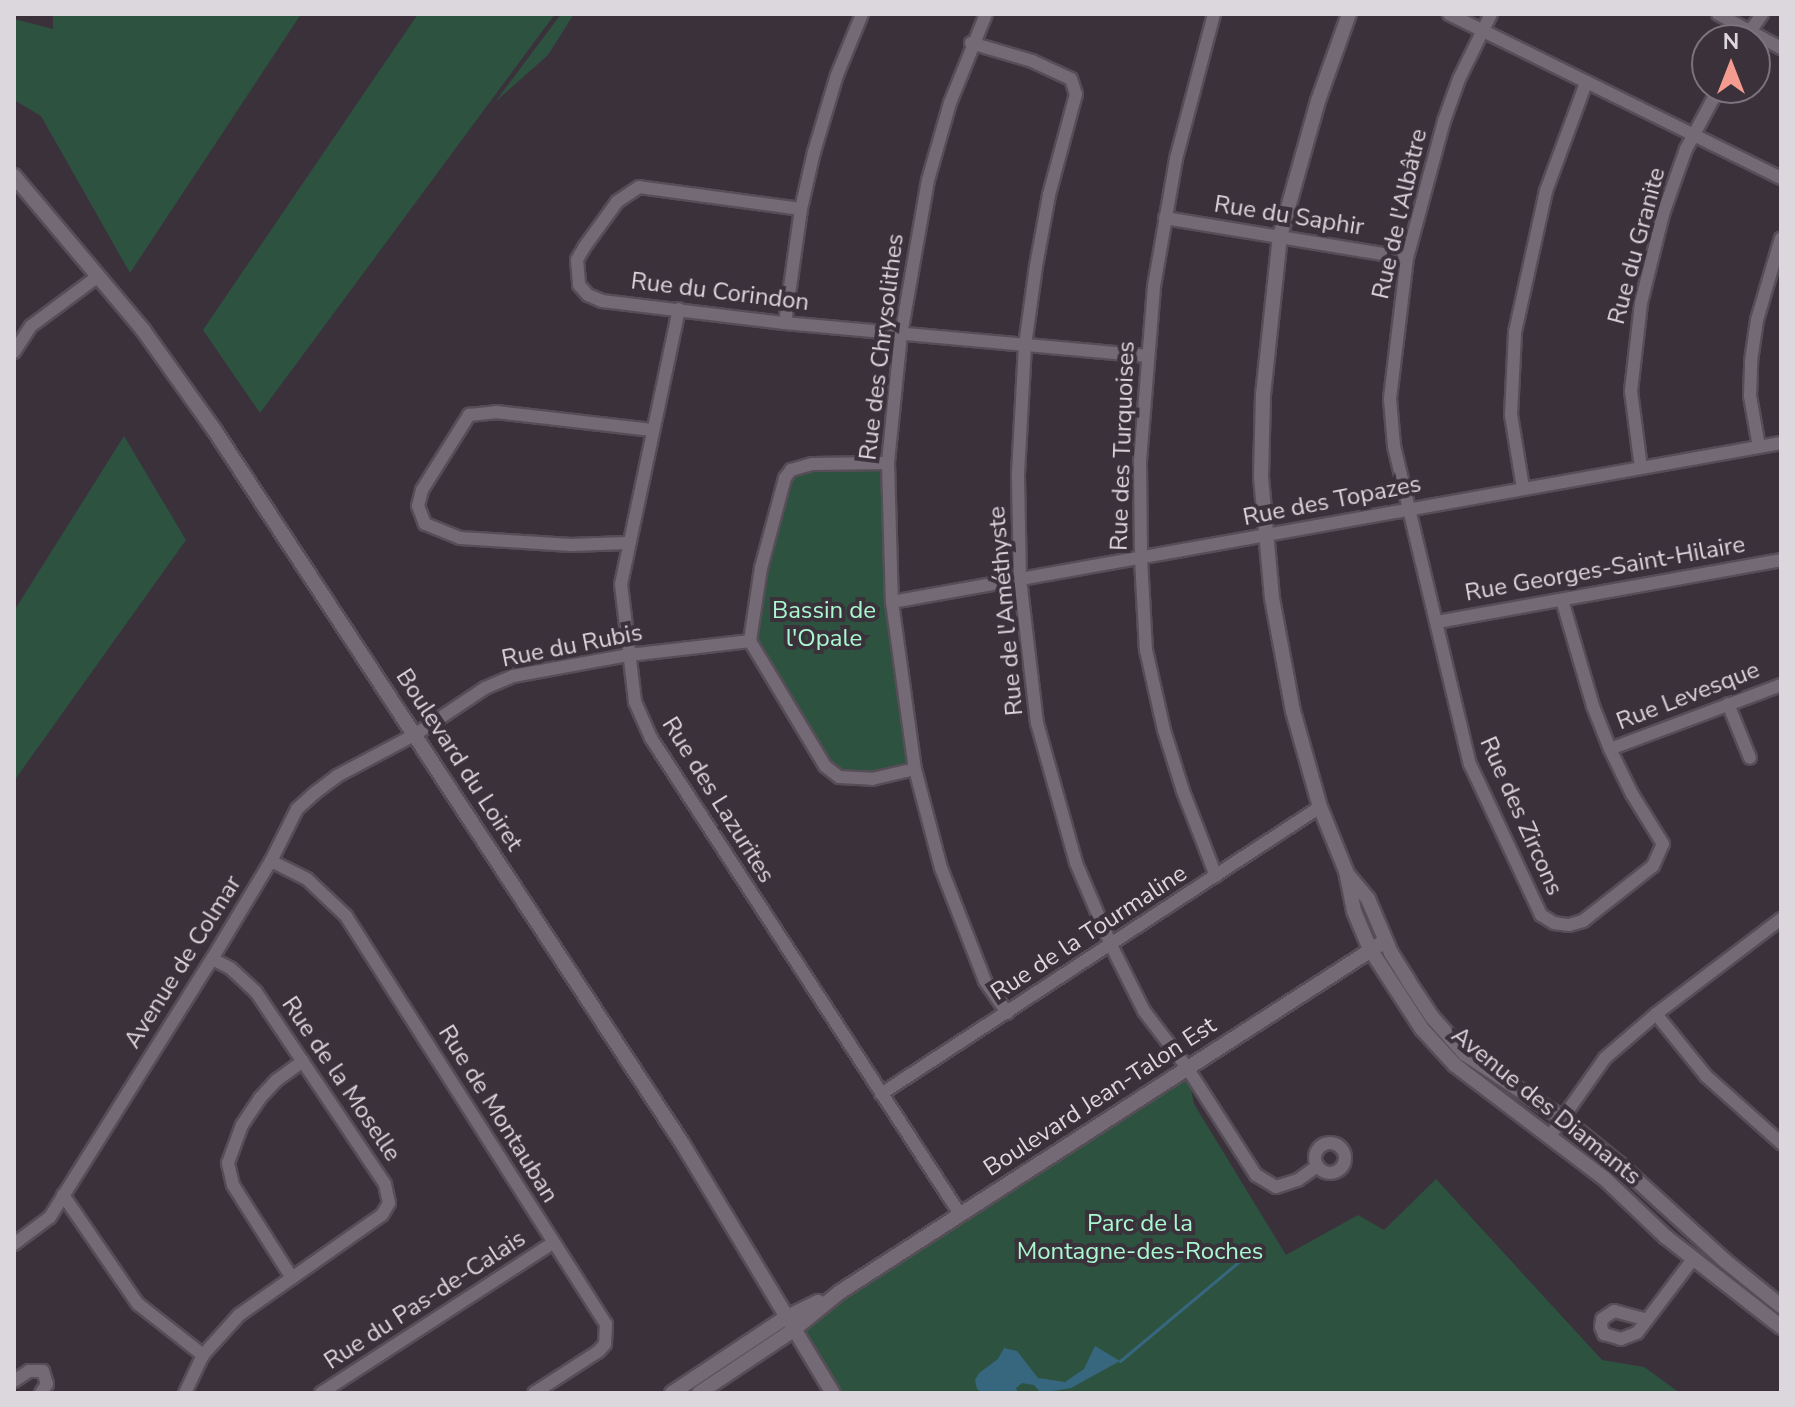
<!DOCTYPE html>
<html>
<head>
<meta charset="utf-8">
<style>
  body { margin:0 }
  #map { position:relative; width:1795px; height:1407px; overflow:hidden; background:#3a313b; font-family:"Nunito Sans",sans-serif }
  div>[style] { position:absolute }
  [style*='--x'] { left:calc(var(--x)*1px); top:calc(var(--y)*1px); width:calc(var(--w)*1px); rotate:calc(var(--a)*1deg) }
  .green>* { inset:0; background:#2d5240 }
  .water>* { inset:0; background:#36677e }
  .stream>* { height:3px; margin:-1.5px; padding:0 1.5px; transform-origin:1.5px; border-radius:1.5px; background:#36677e }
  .roads { filter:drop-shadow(2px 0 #554e56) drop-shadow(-2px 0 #554e56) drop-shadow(0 2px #554e56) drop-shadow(0 -2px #554e56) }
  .minor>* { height:12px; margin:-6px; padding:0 6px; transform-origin:6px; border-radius:6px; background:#746a76 }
  .minor>.ring { margin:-6px; padding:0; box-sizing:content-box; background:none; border:12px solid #746a76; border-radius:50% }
  .tertiary>* { height:14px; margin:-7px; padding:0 7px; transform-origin:7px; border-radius:7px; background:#746a76 }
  span { translate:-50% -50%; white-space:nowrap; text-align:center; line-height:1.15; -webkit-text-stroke:8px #3a313b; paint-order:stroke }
  .street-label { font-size:24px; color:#dcd6dd }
  .park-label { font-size:24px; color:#a9f8d0 }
  .frame { position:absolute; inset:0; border:16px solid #dcd6dd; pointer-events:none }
  .north { position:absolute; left:1691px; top:24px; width:80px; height:80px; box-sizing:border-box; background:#3a313b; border:2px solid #7b737c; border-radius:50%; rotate:0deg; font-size:22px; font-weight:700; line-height:32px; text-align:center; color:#dcd6dd }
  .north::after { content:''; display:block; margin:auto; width:28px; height:36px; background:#f59c90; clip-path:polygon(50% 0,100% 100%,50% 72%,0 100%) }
</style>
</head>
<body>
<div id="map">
  <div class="green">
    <i style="clip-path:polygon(53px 14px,301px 14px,130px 273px,41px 116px,14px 100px,14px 19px,53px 29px)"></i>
    <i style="clip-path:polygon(418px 14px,555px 14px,260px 413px,203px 330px)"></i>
    <i style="clip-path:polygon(561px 14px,574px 14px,548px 55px,495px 102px)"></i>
    <i style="clip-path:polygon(124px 436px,186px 540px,14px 781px,14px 611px)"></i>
    <i style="clip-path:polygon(888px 463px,892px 602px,915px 769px,839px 777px,750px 641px,750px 624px,791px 470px)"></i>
    <i style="clip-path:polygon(1186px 1066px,1194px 1104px,1286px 1255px,1358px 1215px,1384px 1230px,1436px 1179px,1602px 1360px,1644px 1367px,1680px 1393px,833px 1393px,792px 1331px)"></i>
  </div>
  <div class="water">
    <i style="clip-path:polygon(1095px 1346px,1120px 1361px,1071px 1388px,1041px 1393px,1034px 1385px,1022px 1383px,1016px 1388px,1018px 1393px,983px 1393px,977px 1389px,975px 1380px,979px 1373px,998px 1359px,1004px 1348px,1017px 1351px,1038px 1378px,1065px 1382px,1084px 1369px)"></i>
  </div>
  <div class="stream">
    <i style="--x:1120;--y:1361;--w:175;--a:-39.9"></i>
  </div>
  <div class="roads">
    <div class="minor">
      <i style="--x:986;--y:14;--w:96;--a:112"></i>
      <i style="--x:950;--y:103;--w:80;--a:105.9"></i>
      <i style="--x:928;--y:180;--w:156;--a:99.9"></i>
      <i style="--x:901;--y:334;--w:130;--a:95.8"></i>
      <i style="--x:888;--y:463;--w:139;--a:88.4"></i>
      <i style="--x:892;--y:602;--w:169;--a:82.2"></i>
      <i style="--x:915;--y:769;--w:102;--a:75.3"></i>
      <i style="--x:941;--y:868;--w:121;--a:68.7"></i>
      <i style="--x:985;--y:981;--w:39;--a:55"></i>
      <i style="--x:1214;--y:14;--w:150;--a:104.7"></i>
      <i style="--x:1176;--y:159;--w:130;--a:99.8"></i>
      <i style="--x:1154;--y:287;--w:176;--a:94.6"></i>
      <i style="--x:1140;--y:462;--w:97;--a:89.4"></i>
      <i style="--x:1141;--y:559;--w:91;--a:86.9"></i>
      <i style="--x:1146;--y:650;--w:82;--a:77.3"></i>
      <i style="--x:1164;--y:730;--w:64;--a:72.7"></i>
      <i style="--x:1183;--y:791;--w:91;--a:68.8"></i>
      <i style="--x:1449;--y:14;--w:370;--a:26.3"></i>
      <i style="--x:1491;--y:14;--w:72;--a:116.2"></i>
      <i style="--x:1459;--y:79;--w:45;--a:109.7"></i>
      <i style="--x:1444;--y:121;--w:142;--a:105.1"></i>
      <i style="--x:1407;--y:258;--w:142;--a:96.9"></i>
      <i style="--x:1390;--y:399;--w:47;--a:85.1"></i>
      <i style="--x:1394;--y:446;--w:327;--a:76.6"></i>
      <i style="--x:1470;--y:764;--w:167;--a:64.8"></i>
      <i style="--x:1541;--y:915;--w:15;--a:32"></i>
      <i style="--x:1554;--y:923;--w:15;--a:8"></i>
      <i style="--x:1569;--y:925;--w:15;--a:-16"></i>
      <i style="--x:1583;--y:921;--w:89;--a:-38.2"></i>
      <i style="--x:1653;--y:866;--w:24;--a:-66"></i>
      <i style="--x:1663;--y:844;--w:59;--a:-121.8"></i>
      <i style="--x:1632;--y:794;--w:50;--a:-116.1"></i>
      <i style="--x:1610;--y:749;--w:46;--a:-111.6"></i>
      <i style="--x:1593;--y:706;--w:110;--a:-106.3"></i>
      <i style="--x:1718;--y:14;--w:72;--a:28.4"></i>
      <i style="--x:1744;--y:40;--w:32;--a:-55"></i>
      <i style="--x:971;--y:43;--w:64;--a:16.4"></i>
      <i style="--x:1032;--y:61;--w:43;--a:24.8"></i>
      <i style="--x:1071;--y:79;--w:16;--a:72"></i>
      <i style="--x:1076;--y:94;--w:105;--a:105"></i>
      <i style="--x:1049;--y:195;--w:72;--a:100.4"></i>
      <i style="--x:1036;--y:266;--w:80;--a:97.9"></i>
      <i style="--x:1025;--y:345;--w:131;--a:93.1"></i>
      <i style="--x:1018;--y:476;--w:103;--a:88.9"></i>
      <i style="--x:1020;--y:579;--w:145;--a:83.3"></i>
      <i style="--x:1037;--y:723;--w:145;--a:74.4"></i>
      <i style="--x:1076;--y:863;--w:89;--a:66.9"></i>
      <i style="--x:1111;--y:945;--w:74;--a:63.4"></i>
      <i style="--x:1144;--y:1011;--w:69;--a:52.6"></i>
      <i style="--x:1186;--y:1066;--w:130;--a:57.3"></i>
      <i style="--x:1256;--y:1175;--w:23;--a:31"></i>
      <i style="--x:1276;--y:1187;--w:23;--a:-18"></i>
      <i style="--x:1298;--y:1180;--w:24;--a:-36"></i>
      <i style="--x:801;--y:209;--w:163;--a:-172.3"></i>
      <i style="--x:639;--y:187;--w:27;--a:146"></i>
      <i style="--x:617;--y:202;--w:54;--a:126"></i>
      <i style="--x:585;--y:246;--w:16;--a:120"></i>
      <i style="--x:577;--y:260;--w:25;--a:85"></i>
      <i style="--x:579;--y:285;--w:13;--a:48"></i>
      <i style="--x:588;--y:295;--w:15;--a:23"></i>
      <i style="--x:602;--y:301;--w:184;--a:6.9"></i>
      <i style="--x:785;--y:323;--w:364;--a:5.2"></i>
      <i style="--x:1165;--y:218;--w:245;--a:9.4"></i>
      <i style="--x:679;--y:309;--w:281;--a:101.9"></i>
      <i style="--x:621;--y:584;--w:119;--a:83.2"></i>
      <i style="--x:635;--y:702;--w:39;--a:66"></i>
      <i style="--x:651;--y:738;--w:568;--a:57.01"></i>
      <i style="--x:785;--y:323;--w:115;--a:-82"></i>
      <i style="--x:801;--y:209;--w:58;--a:-77.2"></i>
      <i style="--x:814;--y:152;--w:80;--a:-73.4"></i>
      <i style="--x:837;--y:75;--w:66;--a:-67.7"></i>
      <i style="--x:14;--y:352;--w:31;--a:-57"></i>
      <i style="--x:31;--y:326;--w:82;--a:-36.6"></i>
      <i style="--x:1759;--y:447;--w:52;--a:-100"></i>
      <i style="--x:1750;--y:396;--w:35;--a:-88"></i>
      <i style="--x:1751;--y:361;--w:41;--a:-81.7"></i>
      <i style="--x:1757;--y:320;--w:85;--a:-73.7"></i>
      <i style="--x:888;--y:463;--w:76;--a:179.2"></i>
      <i style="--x:812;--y:464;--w:22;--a:164"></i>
      <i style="--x:791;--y:470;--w:10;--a:127"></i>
      <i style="--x:785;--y:478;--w:93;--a:104.9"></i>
      <i style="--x:761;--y:568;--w:74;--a:98.6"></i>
      <i style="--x:750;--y:641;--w:146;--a:59"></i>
      <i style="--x:825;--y:766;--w:18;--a:38"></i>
      <i style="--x:839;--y:777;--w:33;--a:3"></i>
      <i style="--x:872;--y:779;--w:44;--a:-13.1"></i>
      <i style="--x:1641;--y:468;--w:78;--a:-97.4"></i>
      <i style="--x:1631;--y:391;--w:89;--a:-83.5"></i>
      <i style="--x:1641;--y:303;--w:92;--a:-76.1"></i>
      <i style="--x:1663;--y:214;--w:69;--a:-70.5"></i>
      <i style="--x:1686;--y:149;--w:69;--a:-61.6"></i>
      <i style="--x:1523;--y:488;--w:74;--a:-99.3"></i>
      <i style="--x:1511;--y:415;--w:83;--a:-87.2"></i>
      <i style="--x:1515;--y:332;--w:144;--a:-77.6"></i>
      <i style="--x:1546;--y:191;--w:115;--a:-69.7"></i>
      <i style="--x:626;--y:543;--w:55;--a:177.9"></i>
      <i style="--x:571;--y:545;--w:111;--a:-176.4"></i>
      <i style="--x:460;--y:538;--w:38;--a:-158"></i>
      <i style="--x:425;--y:524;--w:19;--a:-111"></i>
      <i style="--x:418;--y:506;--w:16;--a:-76"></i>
      <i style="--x:422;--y:490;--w:89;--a:-57.9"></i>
      <i style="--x:469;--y:415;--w:27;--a:-6"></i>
      <i style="--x:496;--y:412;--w:157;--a:6.6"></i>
      <i style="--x:892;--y:602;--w:903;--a:-10.14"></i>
      <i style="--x:1437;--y:622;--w:350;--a:-10.2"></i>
      <i style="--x:1728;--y:704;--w:58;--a:67.8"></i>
      <i style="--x:1610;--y:749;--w:183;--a:-20.5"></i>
      <i style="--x:271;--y:861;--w:40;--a:26.6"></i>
      <i style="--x:307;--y:879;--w:54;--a:43.5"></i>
      <i style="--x:346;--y:916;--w:484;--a:57.5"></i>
      <i style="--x:606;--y:1324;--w:20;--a:93"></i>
      <i style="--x:605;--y:1344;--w:9;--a:131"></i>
      <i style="--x:599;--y:1351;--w:77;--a:147.1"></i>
      <i style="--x:1656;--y:1014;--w:80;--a:51.1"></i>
      <i style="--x:1706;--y:1076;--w:101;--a:41.8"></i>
      <i style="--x:881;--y:1094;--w:524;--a:-33.17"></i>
      <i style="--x:1550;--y:1136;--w:95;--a:-54.8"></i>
      <i style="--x:1605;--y:1058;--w:67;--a:-40.8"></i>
      <i style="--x:1656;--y:1014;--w:157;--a:-37.2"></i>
      <i class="ring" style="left:1315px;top:1143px;width:18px;height:18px"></i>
      <i style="--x:63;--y:1195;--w:132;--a:55.5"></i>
      <i style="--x:138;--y:1304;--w:83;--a:38.1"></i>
      <i style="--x:14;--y:1244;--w:45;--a:-36.9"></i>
      <i style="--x:50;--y:1217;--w:305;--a:-57.9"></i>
      <i style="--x:212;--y:959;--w:114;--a:-59"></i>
      <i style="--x:271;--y:861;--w:58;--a:-63.4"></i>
      <i style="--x:297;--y:809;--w:25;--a:-42"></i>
      <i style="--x:316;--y:792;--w:26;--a:-37"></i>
      <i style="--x:337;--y:776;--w:89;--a:-28"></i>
      <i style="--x:416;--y:734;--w:83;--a:-33.7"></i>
      <i style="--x:485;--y:688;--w:30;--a:-23"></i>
      <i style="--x:513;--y:676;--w:118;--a:-10.3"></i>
      <i style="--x:629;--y:655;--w:122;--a:-6.6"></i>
      <i style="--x:292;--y:1278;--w:110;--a:-122.4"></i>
      <i style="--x:233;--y:1185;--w:23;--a:-103"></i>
      <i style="--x:228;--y:1163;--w:40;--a:-69.8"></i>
      <i style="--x:242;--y:1125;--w:32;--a:-56"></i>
      <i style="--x:260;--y:1098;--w:25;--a:-47"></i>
      <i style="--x:277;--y:1080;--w:32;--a:-36"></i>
      <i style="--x:1644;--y:1319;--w:31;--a:-165"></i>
      <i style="--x:1614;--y:1311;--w:14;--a:146"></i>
      <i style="--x:1602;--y:1319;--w:8;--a:97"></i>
      <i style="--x:1601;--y:1327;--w:8;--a:67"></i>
      <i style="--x:1604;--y:1334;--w:18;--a:16"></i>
      <i style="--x:1621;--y:1339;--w:17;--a:-21"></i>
      <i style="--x:1637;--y:1333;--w:93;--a:-52.9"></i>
      <i style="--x:14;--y:1381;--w:18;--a:-34"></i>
      <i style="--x:29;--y:1371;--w:14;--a:0"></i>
      <i style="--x:43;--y:1371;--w:14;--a:73"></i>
      <i style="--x:47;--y:1384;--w:11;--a:124"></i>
      <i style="--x:185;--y:1393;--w:42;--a:-64.7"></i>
      <i style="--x:203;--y:1355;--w:54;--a:-48"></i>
      <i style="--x:239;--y:1315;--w:174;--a:-35"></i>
      <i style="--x:382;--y:1215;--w:14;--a:-60"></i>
      <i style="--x:389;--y:1203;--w:19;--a:-102"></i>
      <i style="--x:385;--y:1184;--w:231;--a:-123.9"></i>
      <i style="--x:256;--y:992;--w:35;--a:-137"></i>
      <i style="--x:230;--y:968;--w:20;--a:-153"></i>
      <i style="--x:321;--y:1393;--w:276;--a:-32.9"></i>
    </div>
    <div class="tertiary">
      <i style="--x:1349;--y:14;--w:92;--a:109.6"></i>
      <i style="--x:1318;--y:101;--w:140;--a:105.7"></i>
      <i style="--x:1280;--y:236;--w:160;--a:96.1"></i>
      <i style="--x:1263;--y:395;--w:82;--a:91.4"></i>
      <i style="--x:1261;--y:477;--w:121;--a:84.8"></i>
      <i style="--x:1272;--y:598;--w:115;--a:79.5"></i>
      <i style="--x:1293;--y:711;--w:100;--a:74.3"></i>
      <i style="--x:1320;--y:807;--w:69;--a:67.9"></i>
      <i style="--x:1346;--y:871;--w:41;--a:78.7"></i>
      <i style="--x:1354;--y:911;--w:41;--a:67.2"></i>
      <i style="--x:1370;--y:949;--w:95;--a:57"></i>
      <i style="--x:1422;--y:1029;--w:49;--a:47.5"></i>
      <i style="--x:1455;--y:1065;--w:187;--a:37.2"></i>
      <i style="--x:1604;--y:1178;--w:86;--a:43.6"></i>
      <i style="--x:1666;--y:1237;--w:146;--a:38"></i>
      <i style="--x:14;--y:176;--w:201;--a:50"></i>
      <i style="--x:143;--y:330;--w:124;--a:54.5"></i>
      <i style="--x:215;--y:431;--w:851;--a:56.74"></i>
      <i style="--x:682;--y:1143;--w:292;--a:58.9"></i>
      <i style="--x:1348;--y:875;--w:31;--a:50"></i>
      <i style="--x:1368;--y:899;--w:59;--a:66.9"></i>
      <i style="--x:1391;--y:953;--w:34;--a:58"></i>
      <i style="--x:1409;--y:982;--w:42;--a:56.7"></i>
      <i style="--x:1432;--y:1017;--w:50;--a:48.3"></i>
      <i style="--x:1465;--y:1054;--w:116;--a:33.4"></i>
      <i style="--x:1562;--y:1118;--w:73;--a:38.9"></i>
      <i style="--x:1619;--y:1164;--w:142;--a:42.4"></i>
      <i style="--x:1724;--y:1260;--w:73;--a:38.9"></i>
      <i style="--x:672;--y:1393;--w:136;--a:-33.6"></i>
      <i style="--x:785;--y:1318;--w:37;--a:-26"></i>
      <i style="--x:699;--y:1393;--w:112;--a:-33.7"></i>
      <i style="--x:792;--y:1331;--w:62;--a:-39.1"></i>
      <i style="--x:840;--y:1292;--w:648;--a:-32.78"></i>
    </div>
  </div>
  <div class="street-label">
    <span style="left:1400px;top:214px;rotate:-77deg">Rue de l'Albâtre</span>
    <span style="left:1289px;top:216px;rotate:9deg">Rue du Saphir</span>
    <span style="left:1637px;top:246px;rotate:-75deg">Rue du Granite</span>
    <span style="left:720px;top:292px;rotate:7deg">Rue du Corindon</span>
    <span style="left:882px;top:347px;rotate:-83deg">Rue des Chrysolithes</span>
    <span style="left:1123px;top:446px;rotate:-88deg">Rue des Turquoises</span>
    <span style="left:1332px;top:501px;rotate:-11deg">Rue des Topazes</span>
    <span style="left:1605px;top:569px;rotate:-10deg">Rue Georges-Saint-Hilaire</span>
    <span style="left:1006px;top:611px;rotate:-95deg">Rue de l'Améthyste</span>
    <span style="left:572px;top:646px;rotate:-11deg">Rue du Rubis</span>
    <span style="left:1688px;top:696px;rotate:-21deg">Rue Levesque</span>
    <span style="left:459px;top:760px;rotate:57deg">Boulevard du Loiret</span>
    <span style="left:718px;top:800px;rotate:58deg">Rue des Lazurites</span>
    <span style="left:1521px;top:816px;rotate:66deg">Rue des Zircons</span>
    <span style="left:1089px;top:933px;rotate:-33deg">Rue de la Tourmaline</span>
    <span style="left:183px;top:962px;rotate:-58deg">Avenue de Colmar</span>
    <span style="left:341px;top:1079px;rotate:56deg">Rue de la Moselle</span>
    <span style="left:1100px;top:1097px;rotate:-33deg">Boulevard Jean-Talon Est</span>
    <span style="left:1546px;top:1106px;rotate:39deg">Avenue des Diamants</span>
    <span style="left:498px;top:1114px;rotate:58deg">Rue de Montauban</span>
    <span style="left:425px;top:1300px;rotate:-33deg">Rue du Pas-de-Calais</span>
  </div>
  <div class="park-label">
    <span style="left:824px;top:625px">Bassin de<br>l'Opale</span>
    <span style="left:1140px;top:1238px">Parc de la<br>Montagne-des-Roches</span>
  </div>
  <div class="frame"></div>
  <div class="north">N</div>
</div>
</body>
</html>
